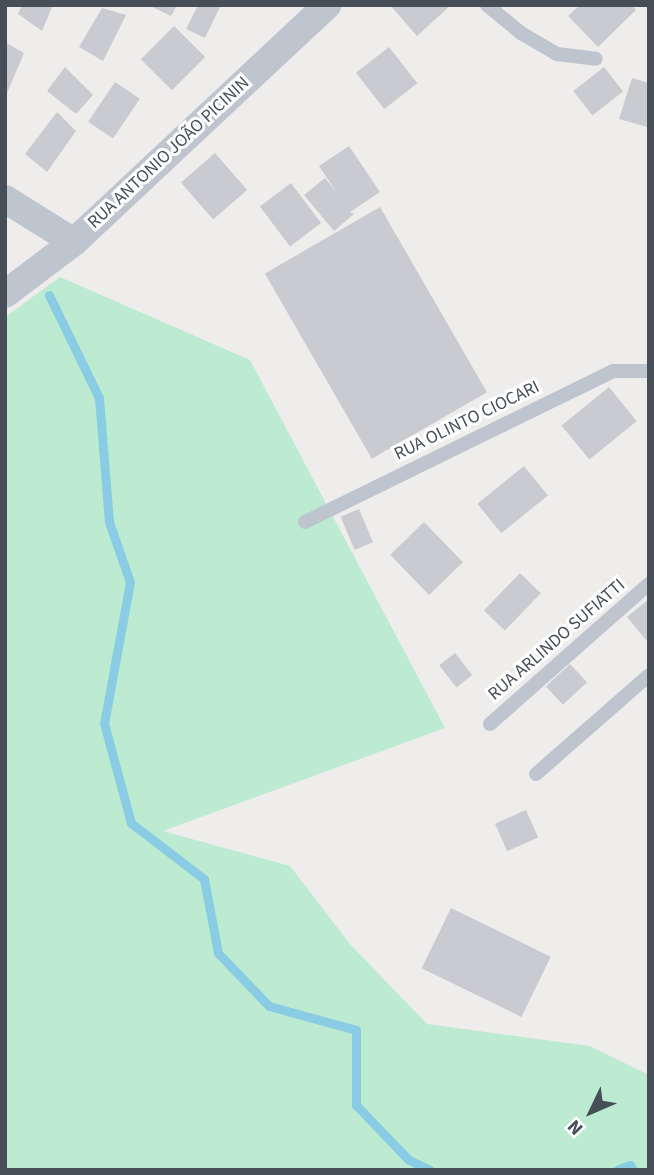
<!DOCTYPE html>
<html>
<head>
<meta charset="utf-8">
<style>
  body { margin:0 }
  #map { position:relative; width:654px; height:1175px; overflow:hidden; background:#efecec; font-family:"Source Sans 3",sans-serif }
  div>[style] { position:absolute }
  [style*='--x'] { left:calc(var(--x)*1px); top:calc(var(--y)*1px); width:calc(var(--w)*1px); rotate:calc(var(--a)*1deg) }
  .green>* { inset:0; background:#bcebd1 }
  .stream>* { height:9px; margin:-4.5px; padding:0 4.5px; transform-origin:4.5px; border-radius:4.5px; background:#8bcce5 }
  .building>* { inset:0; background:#cacbd1; transform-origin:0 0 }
  .lane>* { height:14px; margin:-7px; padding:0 7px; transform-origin:7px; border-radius:7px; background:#bec5ce }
  .street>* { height:28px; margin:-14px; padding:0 14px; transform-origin:14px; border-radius:14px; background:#bec5ce }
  span { translate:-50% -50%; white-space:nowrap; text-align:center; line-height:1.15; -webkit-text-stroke:6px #fff; paint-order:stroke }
  .street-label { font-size:18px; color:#464e58 }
  .frame { position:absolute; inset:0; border:7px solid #464e58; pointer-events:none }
  .north { position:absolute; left:556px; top:1077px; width:70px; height:70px; -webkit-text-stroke:5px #fff; paint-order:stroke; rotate:226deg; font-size:19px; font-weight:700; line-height:28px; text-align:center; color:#464e58 }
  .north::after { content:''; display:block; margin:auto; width:24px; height:32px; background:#464e58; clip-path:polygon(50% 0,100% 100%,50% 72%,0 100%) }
</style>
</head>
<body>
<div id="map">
  <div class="green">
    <i style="clip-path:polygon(60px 277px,250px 360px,445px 728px,163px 831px,290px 866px,350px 944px,427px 1024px,590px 1046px,649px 1075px,649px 1170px,5px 1170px,5px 317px)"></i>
  </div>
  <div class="stream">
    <i style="--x:49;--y:295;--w:114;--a:64.1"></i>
    <i style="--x:99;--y:398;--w:124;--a:85.4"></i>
    <i style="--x:109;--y:522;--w:64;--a:70.7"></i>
    <i style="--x:130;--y:582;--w:143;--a:100.4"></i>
    <i style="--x:104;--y:723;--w:104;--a:74.9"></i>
    <i style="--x:131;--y:823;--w:92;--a:37.5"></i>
    <i style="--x:204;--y:879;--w:75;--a:79.3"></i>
    <i style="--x:218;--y:953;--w:74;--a:46.1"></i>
    <i style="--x:269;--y:1006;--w:90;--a:15.4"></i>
    <i style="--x:356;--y:1030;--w:75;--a:90"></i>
    <i style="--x:356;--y:1105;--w:76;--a:46.1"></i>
    <i style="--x:409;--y:1160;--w:23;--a:25"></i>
    <i style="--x:617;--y:1170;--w:14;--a:-21"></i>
    <i style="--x:630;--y:1165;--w:6;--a:59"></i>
  </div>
  <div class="building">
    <i style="clip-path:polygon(22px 5px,53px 5px,42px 31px,18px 14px)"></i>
    <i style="clip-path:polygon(148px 5px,177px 5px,171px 16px)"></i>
    <i style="clip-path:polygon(198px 5px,221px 5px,205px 38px,186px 29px)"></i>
    <i style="clip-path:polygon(390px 5px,451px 5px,417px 36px)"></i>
    <i style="clip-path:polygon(580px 5px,632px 5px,636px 10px,598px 47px,568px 16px)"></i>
    <i style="clip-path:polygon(102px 8px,126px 15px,103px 61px,79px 47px)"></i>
    <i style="left:174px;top:26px;width:44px;height:47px;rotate:45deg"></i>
    <i style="clip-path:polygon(5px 42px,24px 53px,5px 98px)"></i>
    <i style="left:389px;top:47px;width:46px;height:42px;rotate:52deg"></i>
    <i style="clip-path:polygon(65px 67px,93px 95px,76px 114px,47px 91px)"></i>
    <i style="left:604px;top:67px;width:31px;height:39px;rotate:52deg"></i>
    <i style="clip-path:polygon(632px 78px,649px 83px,647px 127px,619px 119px)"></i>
    <i style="left:115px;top:82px;width:30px;height:48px;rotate:34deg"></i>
    <i style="clip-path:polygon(57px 112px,76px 131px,47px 172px,25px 154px)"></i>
    <i style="clip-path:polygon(349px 146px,380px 192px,350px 212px,354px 214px,334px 231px,304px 195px,325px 178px,337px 193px,319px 166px)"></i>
    <i style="left:215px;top:153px;width:49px;height:45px;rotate:49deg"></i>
    <i style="left:291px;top:183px;width:50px;height:39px;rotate:53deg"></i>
    <i style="left:380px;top:207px;width:214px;height:133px;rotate:60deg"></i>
    <i style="left:609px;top:387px;width:44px;height:61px;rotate:51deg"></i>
    <i style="left:524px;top:466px;width:38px;height:60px;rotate:51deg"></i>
    <i style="left:359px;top:509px;width:36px;height:20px;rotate:67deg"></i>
    <i style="left:424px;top:522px;width:56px;height:47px;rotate:46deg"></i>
    <i style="left:520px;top:573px;width:29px;height:52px;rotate:44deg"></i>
    <i style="clip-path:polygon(649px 599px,649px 638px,646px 640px,627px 617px)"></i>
    <i style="left:455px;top:653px;width:28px;height:20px;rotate:52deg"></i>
    <i style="left:570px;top:664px;width:25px;height:33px;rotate:47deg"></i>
    <i style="left:526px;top:810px;width:30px;height:34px;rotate:66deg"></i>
    <i style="left:451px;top:908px;width:111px;height:67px;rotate:26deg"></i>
  </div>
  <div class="lane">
    <i style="--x:487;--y:5;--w:44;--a:39.5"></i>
    <i style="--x:521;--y:33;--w:42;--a:30.3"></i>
    <i style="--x:557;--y:54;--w:39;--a:7"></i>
    <i style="--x:305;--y:522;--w:343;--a:-26.1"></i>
    <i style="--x:613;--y:371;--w:36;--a:0"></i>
    <i style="--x:490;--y:724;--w:212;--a:-41.4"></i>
    <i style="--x:536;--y:774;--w:150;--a:-41.2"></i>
  </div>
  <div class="street">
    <i style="--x:5;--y:199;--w:81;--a:31.9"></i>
    <i style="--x:5;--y:294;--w:86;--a:-37"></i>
    <i style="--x:74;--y:242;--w:347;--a:-43.1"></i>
  </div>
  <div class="street-label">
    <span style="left:169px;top:153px;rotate:-43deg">RUA ANTONIO JOÃO PICININ</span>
    <span style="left:467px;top:421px;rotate:-26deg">RUA OLINTO CIOCARI</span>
    <span style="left:557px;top:640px;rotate:-41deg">RUA ARLINDO SUFIATTI</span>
  </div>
  <div class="frame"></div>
  <div class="north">N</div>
</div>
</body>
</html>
